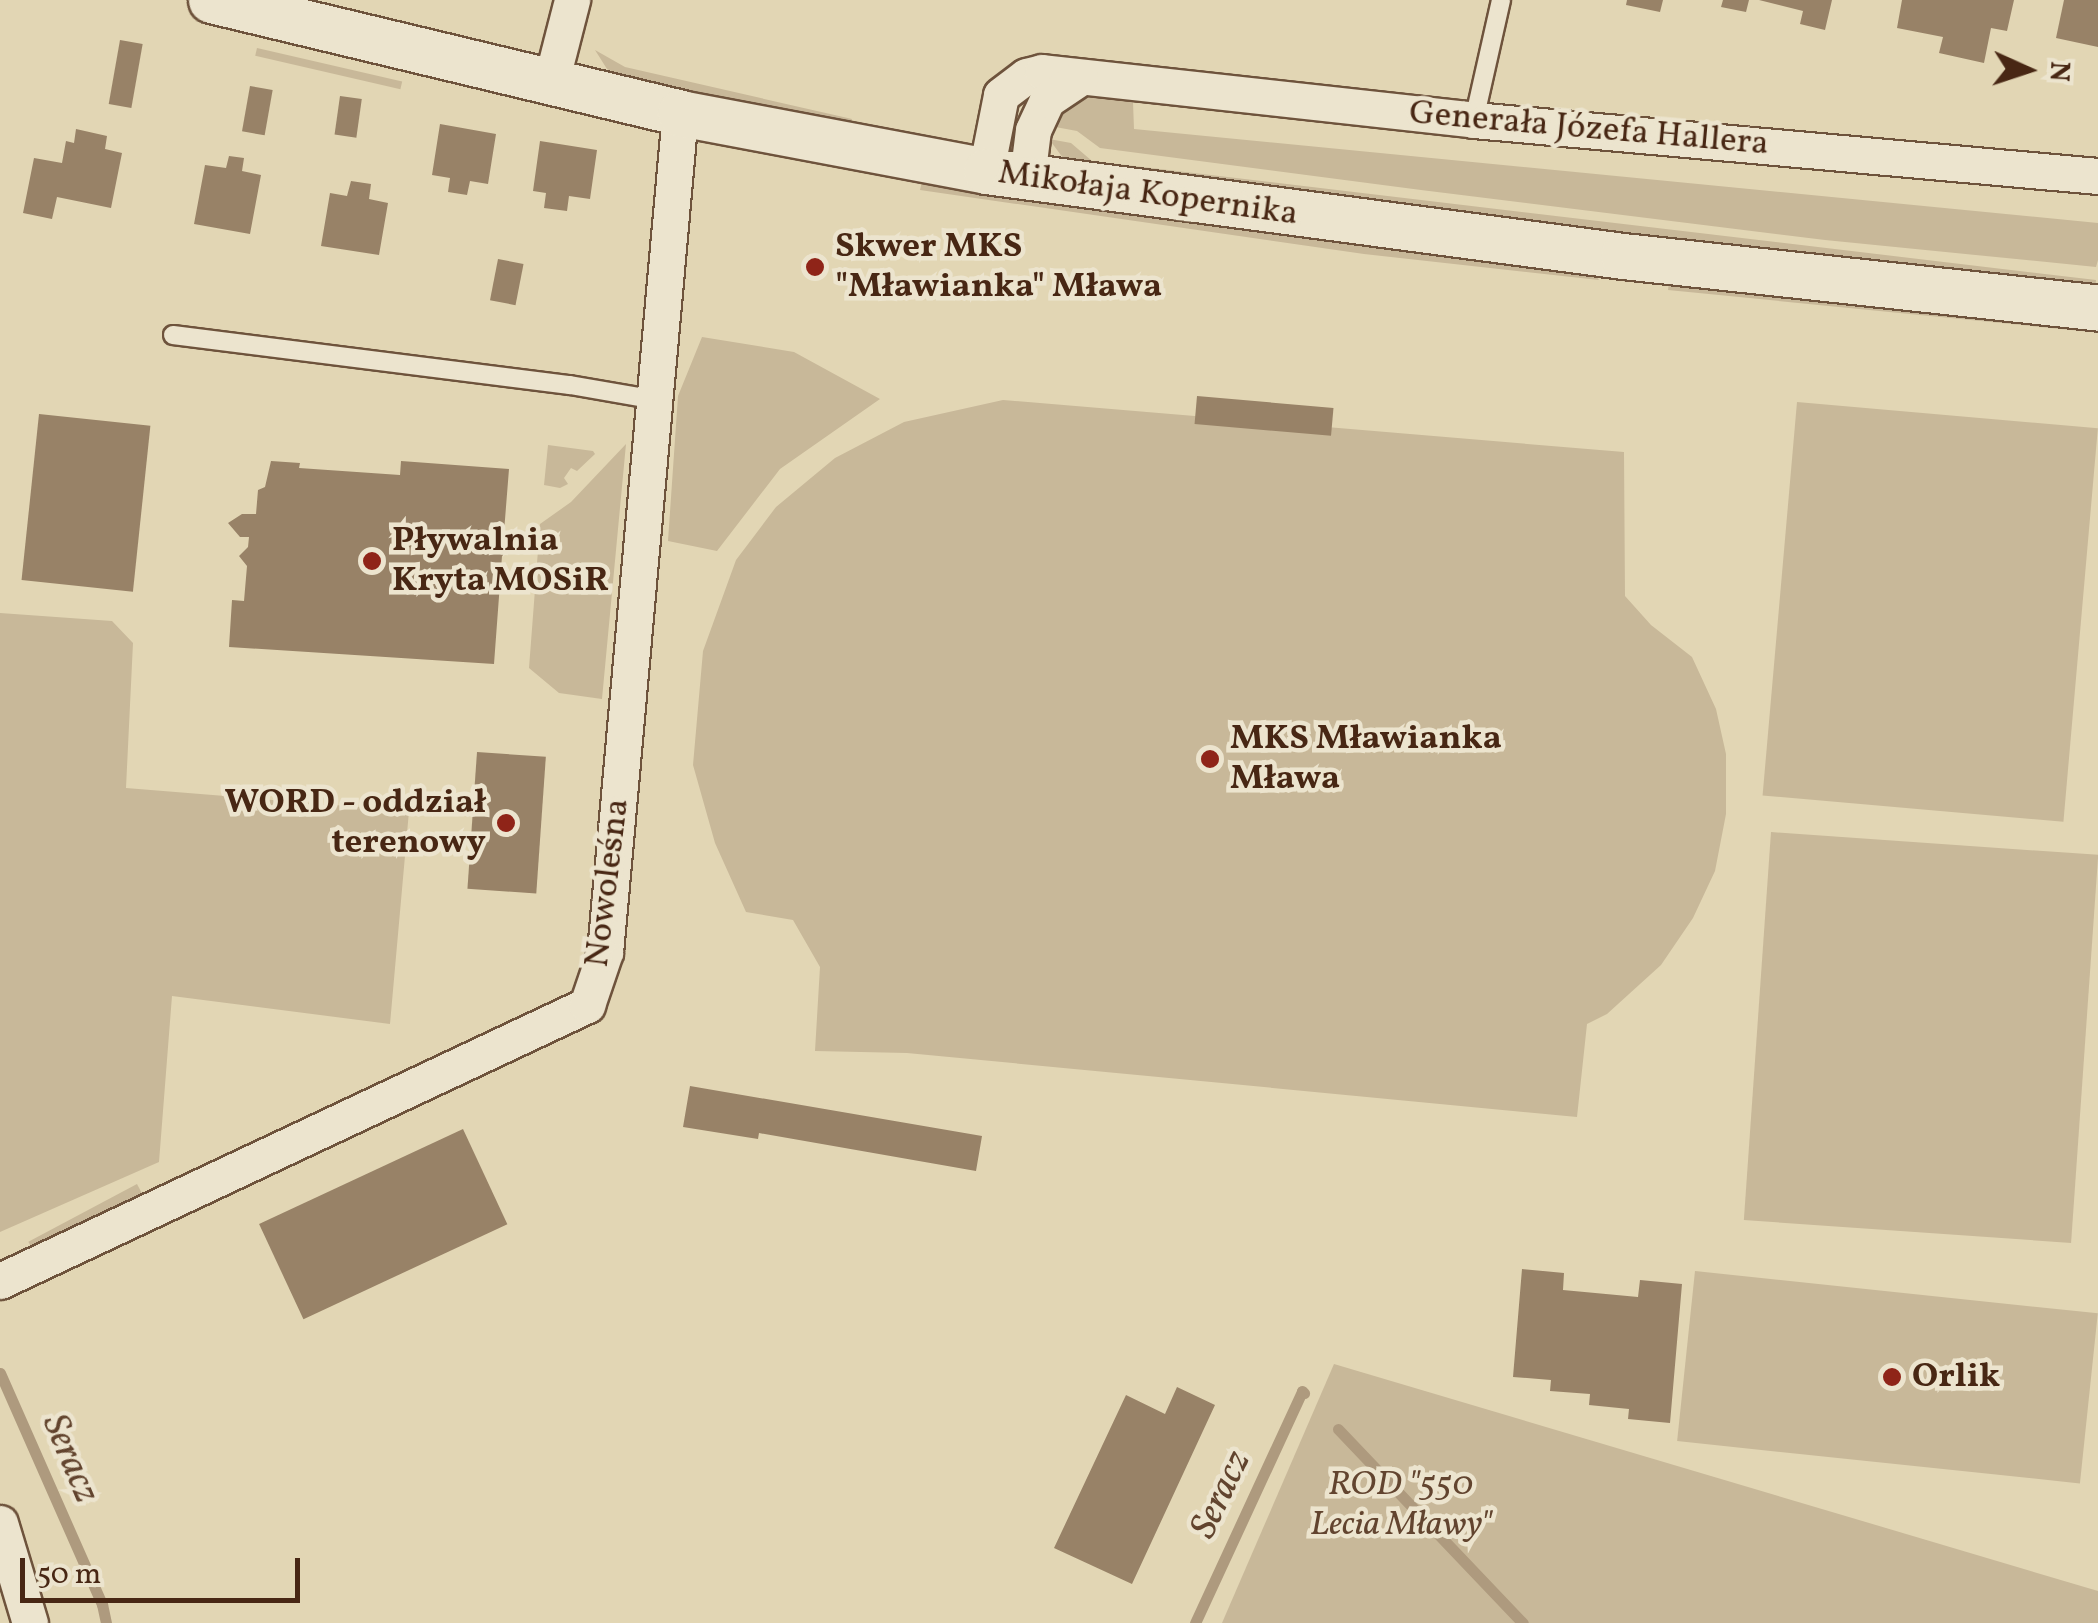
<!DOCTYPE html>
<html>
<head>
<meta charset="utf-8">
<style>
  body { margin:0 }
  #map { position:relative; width:2098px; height:1623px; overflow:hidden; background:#e2d6b4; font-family:Vollkorn,serif }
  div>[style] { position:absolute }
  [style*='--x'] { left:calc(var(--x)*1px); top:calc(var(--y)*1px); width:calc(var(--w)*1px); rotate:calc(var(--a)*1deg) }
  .green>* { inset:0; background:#c8b899; transform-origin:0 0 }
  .stream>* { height:11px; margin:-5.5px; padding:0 5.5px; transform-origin:5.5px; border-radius:5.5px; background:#ae9a7e }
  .building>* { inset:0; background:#988267; transform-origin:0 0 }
  .roads { filter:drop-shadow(2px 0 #6e533c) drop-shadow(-2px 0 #6e533c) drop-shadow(0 2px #6e533c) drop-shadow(0 -2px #6e533c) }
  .service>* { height:18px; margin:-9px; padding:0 9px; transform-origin:9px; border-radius:9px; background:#ece4ce }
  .minor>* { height:35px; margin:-17.5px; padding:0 17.5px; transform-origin:17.5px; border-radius:17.5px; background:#ece4ce }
  .tertiary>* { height:45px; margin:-22.5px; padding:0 22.5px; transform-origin:22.5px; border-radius:22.5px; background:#ece4ce }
  .dots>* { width:28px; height:28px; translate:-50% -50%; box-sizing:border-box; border:5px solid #ece4ce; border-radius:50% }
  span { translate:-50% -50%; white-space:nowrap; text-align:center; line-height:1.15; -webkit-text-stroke:9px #ece4ce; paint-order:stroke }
  .street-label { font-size:35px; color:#482714 }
  .poi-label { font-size:35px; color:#482714; font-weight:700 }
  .left { translate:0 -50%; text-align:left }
  .right { translate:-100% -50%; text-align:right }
  .park-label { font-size:35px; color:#62442f; font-style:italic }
  .water-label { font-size:38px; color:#62442e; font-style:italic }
  .north { position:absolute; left:1978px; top:20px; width:100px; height:100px; -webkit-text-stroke:8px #ece4ce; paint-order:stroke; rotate:93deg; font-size:28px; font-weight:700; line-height:40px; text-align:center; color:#482714 }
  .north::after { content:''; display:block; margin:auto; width:35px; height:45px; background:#482714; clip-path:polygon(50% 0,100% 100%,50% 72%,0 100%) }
  .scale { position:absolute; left:20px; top:1558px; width:280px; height:45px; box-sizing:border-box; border:5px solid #482714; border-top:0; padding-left:12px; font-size:30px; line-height:35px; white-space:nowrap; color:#482714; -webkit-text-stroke:8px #ece4ce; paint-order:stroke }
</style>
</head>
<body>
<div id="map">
  <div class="green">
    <i style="left:257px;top:48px;width:149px;height:8px;rotate:13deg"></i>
    <i style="clip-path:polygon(595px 50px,625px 67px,852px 119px,849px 127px,626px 78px,607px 69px)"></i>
    <i style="clip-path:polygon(1097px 97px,1133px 102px,1134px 129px,2098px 223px,2098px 260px,2096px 267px,1825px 240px,1421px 190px,1100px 148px,1077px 131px,1050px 126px,1051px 120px,1074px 100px)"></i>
    <i style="clip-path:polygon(1049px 139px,1071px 143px,1092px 161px,2096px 280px,2095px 289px,1645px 239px,1066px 162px)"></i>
    <i style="clip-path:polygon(922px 181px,1178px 221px,1594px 273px,1599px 280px,1364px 254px,920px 190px)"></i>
    <i style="clip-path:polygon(1669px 282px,2091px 329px,2091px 332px,1668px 290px)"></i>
    <i style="clip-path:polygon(702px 337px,794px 352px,880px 399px,780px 469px,717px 551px,668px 541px,678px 396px)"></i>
    <i style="clip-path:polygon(1003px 400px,1624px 452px,1625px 596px,1651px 625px,1692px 657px,1716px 709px,1726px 754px,1726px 814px,1715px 871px,1693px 918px,1661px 965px,1607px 1014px,1587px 1024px,1577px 1117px,907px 1053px,815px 1051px,820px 967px,793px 920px,746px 912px,715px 843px,693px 765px,703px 651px,736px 560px,776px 507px,835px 458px,904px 422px)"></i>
    <i style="left:1797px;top:402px;width:302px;height:395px;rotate:5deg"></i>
    <i style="clip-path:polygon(626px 444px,602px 699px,559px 693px,529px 668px,540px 524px,571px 502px)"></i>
    <i style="clip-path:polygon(548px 445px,593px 451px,595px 454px,577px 471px,571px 468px,564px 478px,568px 484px,560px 488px,544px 485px)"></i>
    <i style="clip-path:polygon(0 613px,112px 621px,133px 643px,126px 788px,409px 811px,390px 1024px,172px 996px,159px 1162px,0 1232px)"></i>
    <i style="left:1771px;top:832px;width:328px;height:389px;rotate:4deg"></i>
    <i style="left:137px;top:1184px;width:15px;height:123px;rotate:62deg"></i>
    <i style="left:1695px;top:1271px;width:405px;height:171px;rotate:6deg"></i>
    <i style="clip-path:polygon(1334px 1364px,2098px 1591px,2098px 1623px,1222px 1623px)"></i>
  </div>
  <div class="stream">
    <i style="--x:0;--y:1373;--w:253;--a:66.2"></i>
    <i style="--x:102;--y:1604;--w:19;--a:78"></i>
    <i style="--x:1338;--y:1429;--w:268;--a:46.4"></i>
    <i style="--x:1195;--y:1623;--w:255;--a:-65.2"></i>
    <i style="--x:1302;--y:1391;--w:3;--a:45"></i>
  </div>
  <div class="building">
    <i style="clip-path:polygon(1627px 0,1663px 0,1660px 12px,1626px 5px)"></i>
    <i style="clip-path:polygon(1723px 0,1749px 0,1746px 12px,1721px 7px)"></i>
    <i style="clip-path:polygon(1759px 0,1832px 0,1825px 30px,1800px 24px,1803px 11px)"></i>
    <i style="clip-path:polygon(1902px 0,2014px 0,2007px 31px,1991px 28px,1984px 63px,1939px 53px,1943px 37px,1897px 28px)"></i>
    <i style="clip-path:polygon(2064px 0,2098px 0,2098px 47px,2056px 38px)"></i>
    <i style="left:120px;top:40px;width:23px;height:65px;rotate:10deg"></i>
    <i style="left:250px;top:86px;width:23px;height:46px;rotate:10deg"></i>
    <i style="left:340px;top:96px;width:22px;height:39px;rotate:8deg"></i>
    <i style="clip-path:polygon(440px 124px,496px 134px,488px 184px,470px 181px,467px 195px,448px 192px,450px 178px,432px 175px)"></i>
    <i style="clip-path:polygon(76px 129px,107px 136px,105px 149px,122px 153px,111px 208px,57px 197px,52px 219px,23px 213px,34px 158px,62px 163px,66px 141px,74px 143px)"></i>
    <i style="clip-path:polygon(540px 141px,597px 150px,590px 199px,569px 196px,567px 211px,544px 208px,546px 193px,533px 191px)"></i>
    <i style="clip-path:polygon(229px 156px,244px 158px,242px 171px,261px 175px,250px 234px,194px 224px,205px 165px,226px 168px)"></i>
    <i style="clip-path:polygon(351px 181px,371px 184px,369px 199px,388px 203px,379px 255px,321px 246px,330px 193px,347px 196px)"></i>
    <i style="left:498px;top:259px;width:26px;height:42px;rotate:11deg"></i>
    <i style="left:1197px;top:396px;width:137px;height:28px;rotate:5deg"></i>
    <i style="left:39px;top:414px;width:112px;height:167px;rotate:6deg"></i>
    <i style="clip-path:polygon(271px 461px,300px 463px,299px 468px,400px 475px,401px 461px,509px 469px,504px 532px,515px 545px,502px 556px,494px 664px,229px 647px,232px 600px,244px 601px,247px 566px,239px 556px,248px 547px,249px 537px,240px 537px,228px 523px,242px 514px,256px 514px,258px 490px,265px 487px)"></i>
    <i style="left:477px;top:752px;width:69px;height:137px;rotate:4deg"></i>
    <i style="clip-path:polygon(690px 1086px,982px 1136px,976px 1171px,759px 1133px,758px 1139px,683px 1127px)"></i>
    <i style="left:463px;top:1129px;width:105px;height:225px;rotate:65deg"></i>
    <i style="clip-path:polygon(1522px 1269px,1564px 1273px,1563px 1290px,1638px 1297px,1640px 1280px,1682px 1284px,1670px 1423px,1628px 1419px,1629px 1409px,1589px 1405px,1590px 1394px,1550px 1391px,1551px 1380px,1513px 1377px)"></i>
    <i style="clip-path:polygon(1177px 1387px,1215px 1405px,1132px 1584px,1054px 1548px,1126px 1395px,1165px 1414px)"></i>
  </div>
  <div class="roads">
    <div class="service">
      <i style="--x:1474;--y:120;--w:123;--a:-77.3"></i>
      <i style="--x:173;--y:335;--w:400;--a:7.2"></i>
      <i style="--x:570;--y:385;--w:87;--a:9.9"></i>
    </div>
    <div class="minor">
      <i style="--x:551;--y:82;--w:85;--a:-75.6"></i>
      <i style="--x:986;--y:171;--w:77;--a:-78.8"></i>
      <i style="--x:1001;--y:95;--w:31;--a:-37"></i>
      <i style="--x:1026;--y:76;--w:16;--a:-14"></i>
      <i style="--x:1042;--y:72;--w:435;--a:6.3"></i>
      <i style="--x:1474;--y:120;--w:627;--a:5.13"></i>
      <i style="--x:1027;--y:178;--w:48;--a:-82.9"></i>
      <i style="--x:1033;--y:130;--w:33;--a:-65"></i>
      <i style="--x:1047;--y:100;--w:40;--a:-34"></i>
      <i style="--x:0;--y:1281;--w:649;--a:-25.18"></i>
      <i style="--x:587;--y:1005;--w:56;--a:-71.2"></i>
      <i style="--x:605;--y:952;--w:842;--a:-84.89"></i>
      <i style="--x:0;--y:1523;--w:104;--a:73.3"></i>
    </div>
    <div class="tertiary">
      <i style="--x:211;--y:0;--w:482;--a:13.5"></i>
      <i style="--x:680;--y:113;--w:311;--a:10.7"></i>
      <i style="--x:986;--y:171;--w:643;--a:7.6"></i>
      <i style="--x:1623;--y:256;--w:478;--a:6.2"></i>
    </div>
  </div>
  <div class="dots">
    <i style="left:815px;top:267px;background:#8f2418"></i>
    <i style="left:372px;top:561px;background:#8f2418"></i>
    <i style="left:1210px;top:759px;background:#8f2418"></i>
    <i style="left:506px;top:823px;background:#8f2418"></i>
    <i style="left:1892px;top:1377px;background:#8f2418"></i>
  </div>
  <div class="street-label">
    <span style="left:1589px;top:129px;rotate:5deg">Generała Józefa Hallera</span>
    <span style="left:1148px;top:194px;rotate:8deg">Mikołaja Kopernika</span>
    <span style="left:608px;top:883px;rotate:-83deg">Nowoleśna</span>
  </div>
  <div class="poi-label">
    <span class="left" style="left:835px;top:267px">Skwer MKS<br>"Mławianka" Mława</span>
    <span class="left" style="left:392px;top:561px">Pływalnia<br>Kryta MOSiR</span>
    <span class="left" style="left:1230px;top:759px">MKS Mławianka<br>Mława</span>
    <span class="right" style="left:486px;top:823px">WORD - oddział<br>terenowy</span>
    <span class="left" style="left:1912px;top:1377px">Orlik</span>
  </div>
  <div class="park-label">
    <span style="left:1401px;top:1505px">ROD "550<br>Lecia Mławy"</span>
  </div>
  <div class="water-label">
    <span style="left:69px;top:1459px;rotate:67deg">Seracz</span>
    <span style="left:1222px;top:1495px;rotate:-65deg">Seracz</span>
  </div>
  <div class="north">N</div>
  <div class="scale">50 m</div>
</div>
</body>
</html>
